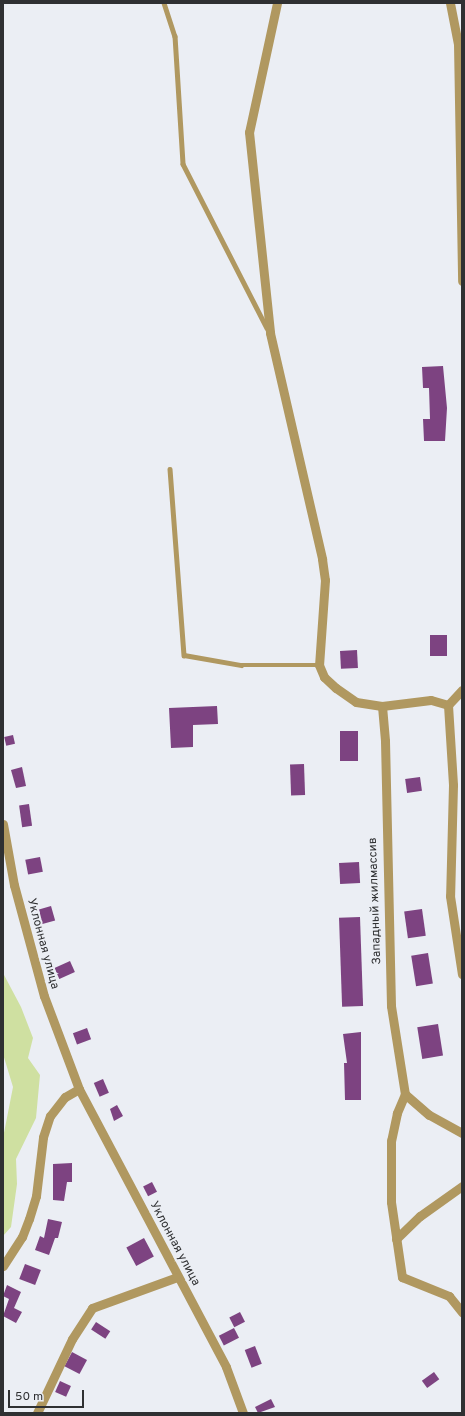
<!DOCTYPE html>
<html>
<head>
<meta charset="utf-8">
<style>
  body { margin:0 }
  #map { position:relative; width:465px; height:1416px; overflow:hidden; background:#ebeef4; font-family:Overpass,sans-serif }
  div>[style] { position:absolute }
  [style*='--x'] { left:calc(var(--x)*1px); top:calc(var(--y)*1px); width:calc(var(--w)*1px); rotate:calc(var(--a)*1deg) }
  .green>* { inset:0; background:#cfe0a1 }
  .building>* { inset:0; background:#7d4381; transform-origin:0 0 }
  .service>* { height:4.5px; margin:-2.25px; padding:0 2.25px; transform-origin:2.25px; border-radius:2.25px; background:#b09860 }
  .minor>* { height:9px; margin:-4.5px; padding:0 4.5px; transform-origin:4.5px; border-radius:4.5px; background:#b09860 }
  span { translate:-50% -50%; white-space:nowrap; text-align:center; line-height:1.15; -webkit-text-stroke:4px #ebeef4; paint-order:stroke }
  .street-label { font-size:12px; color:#2f3032 }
  .frame { position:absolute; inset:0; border:4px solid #2f3032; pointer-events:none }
  .scale { position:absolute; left:8px; top:1390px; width:76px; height:18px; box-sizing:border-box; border:2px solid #2f3032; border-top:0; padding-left:5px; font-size:12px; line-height:14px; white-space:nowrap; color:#2f3032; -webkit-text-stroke:3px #ebeef4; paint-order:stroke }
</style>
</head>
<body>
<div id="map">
  <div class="green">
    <i style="clip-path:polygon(3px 973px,21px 1007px,33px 1038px,28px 1058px,40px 1075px,36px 1118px,16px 1159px,17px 1184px,11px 1227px,3px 1236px,3px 1138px,13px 1087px,3px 1054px)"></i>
  </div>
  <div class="building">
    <i style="clip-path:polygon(443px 366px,447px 408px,445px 441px,424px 441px,423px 419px,430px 419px,429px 388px,423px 388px,422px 367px)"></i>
    <i style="left:430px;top:635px;width:17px;height:21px"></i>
    <i style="left:357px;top:650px;width:18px;height:17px;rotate:87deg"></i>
    <i style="clip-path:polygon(217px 706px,218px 724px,193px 725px,193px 747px,171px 748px,169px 708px)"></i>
    <i style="left:340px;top:731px;width:18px;height:30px"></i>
    <i style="left:13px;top:735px;width:9px;height:9px;rotate:77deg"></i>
    <i style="left:304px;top:764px;width:31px;height:14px;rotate:88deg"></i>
    <i style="clip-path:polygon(22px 767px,26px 786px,16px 788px,11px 770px)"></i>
    <i style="left:420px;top:777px;width:14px;height:15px;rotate:82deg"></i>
    <i style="left:29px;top:804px;width:22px;height:10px;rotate:82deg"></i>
    <i style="left:40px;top:857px;width:15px;height:15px;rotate:79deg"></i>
    <i style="left:359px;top:862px;width:21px;height:20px;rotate:87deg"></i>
    <i style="left:51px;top:906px;width:15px;height:17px;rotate:74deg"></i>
    <i style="left:422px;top:909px;width:27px;height:18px;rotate:82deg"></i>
    <i style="left:360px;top:917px;width:89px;height:21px;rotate:88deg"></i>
    <i style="left:428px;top:953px;width:31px;height:17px;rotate:81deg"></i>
    <i style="left:70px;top:961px;width:12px;height:17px;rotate:66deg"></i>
    <i style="left:438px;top:1024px;width:32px;height:21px;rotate:81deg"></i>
    <i style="left:87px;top:1028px;width:12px;height:15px;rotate:70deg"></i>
    <i style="clip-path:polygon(361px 1032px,361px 1100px,345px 1100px,344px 1063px,347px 1063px,343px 1034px)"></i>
    <i style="left:103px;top:1079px;width:15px;height:10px;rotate:67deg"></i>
    <i style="clip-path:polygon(117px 1105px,123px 1116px,114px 1121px,110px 1109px)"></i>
    <i style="clip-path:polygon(72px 1163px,72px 1182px,67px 1182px,64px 1201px,53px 1200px,53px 1164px)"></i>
    <i style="left:152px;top:1182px;width:11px;height:10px;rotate:63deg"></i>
    <i style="clip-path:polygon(48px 1219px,62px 1222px,58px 1238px,55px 1238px,49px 1255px,35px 1250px,40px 1236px,44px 1238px)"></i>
    <i style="left:144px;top:1238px;width:21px;height:20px;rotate:62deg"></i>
    <i style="left:25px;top:1264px;width:17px;height:16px;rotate:21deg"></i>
    <i style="clip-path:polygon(7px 1285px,21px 1292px,14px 1308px,22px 1312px,16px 1323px,3px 1316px,9px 1299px,3px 1296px)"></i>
    <i style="left:240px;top:1312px;width:11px;height:12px;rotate:63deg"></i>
    <i style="left:96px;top:1322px;width:17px;height:9px;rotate:33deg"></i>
    <i style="left:234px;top:1328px;width:11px;height:17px;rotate:63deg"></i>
    <i style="left:255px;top:1346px;width:19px;height:11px;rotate:69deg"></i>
    <i style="left:72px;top:1352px;width:17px;height:16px;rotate:28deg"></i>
    <i style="left:434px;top:1372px;width:9px;height:15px;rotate:54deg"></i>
    <i style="left:60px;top:1381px;width:12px;height:12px;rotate:24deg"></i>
    <i style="clip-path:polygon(271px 1399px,275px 1407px,258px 1413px,255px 1407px)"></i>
  </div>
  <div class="service">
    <i style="--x:164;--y:3;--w:35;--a:72"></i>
    <i style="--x:175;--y:36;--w:128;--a:86.4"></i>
    <i style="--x:183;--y:164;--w:184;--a:62.9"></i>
    <i style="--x:170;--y:469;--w:187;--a:85.7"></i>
    <i style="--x:184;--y:655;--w:58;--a:10"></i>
    <i style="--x:241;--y:665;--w:78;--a:0"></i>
  </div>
  <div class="minor">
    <i style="--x:277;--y:3;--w:132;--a:102.2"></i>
    <i style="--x:249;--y:132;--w:202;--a:84"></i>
    <i style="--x:270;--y:333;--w:232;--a:77"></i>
    <i style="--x:322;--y:559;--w:21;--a:82"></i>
    <i style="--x:325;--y:580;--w:85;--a:94"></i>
    <i style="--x:319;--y:665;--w:13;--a:67"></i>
    <i style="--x:324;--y:677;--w:16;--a:43"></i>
    <i style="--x:336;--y:688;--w:24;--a:35"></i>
    <i style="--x:356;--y:702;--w:26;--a:9"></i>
    <i style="--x:382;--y:706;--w:49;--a:-7"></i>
    <i style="--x:431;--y:700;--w:18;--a:16"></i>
    <i style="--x:448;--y:705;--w:21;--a:-47"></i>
    <i style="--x:450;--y:3;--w:42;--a:79"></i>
    <i style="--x:458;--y:44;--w:237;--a:89"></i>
    <i style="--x:448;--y:705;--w:80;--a:86.4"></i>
    <i style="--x:453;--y:785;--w:111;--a:91.5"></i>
    <i style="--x:450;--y:896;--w:79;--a:81.3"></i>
    <i style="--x:382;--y:706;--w:35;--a:85"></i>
    <i style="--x:385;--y:741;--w:265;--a:88.7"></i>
    <i style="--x:391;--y:1006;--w:89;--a:81"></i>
    <i style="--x:3;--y:824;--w:62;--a:79.8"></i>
    <i style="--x:14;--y:885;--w:115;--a:74.9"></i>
    <i style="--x:44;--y:996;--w:99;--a:69.4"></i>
    <i style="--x:79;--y:1089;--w:314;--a:62.1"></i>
    <i style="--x:226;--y:1367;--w:49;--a:69.7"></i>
    <i style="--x:462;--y:1133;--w:38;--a:-151"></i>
    <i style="--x:429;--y:1115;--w:32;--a:-139"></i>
    <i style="--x:405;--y:1094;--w:21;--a:113"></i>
    <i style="--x:397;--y:1113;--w:29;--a:102"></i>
    <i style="--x:391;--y:1141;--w:61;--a:90"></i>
    <i style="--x:391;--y:1202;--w:76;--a:81.7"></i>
    <i style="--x:402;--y:1277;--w:51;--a:22"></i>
    <i style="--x:449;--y:1296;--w:21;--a:51"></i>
    <i style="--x:396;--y:1239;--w:33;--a:-44"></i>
    <i style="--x:420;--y:1216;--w:52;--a:-35.5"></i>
    <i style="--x:3;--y:1266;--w:35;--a:-57"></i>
    <i style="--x:22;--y:1237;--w:19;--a:-69"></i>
    <i style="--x:29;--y:1219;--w:24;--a:-73"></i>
    <i style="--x:36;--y:1196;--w:59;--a:-83.2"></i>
    <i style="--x:43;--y:1137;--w:22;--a:-72"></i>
    <i style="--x:50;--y:1116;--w:24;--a:-52"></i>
    <i style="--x:65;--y:1097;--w:16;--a:-30"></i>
    <i style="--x:37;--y:1413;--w:82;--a:-64.7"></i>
    <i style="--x:72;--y:1339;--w:37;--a:-57"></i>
    <i style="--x:92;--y:1308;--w:90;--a:-20"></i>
  </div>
  <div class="street-label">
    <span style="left:376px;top:901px;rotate:-92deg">Западный жилмассив</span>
    <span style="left:42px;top:944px;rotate:75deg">Уклонная улица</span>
    <span style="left:174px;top:1244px;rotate:62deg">Уклонная улица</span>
  </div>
  <div class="frame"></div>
  <div class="scale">50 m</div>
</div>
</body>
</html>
